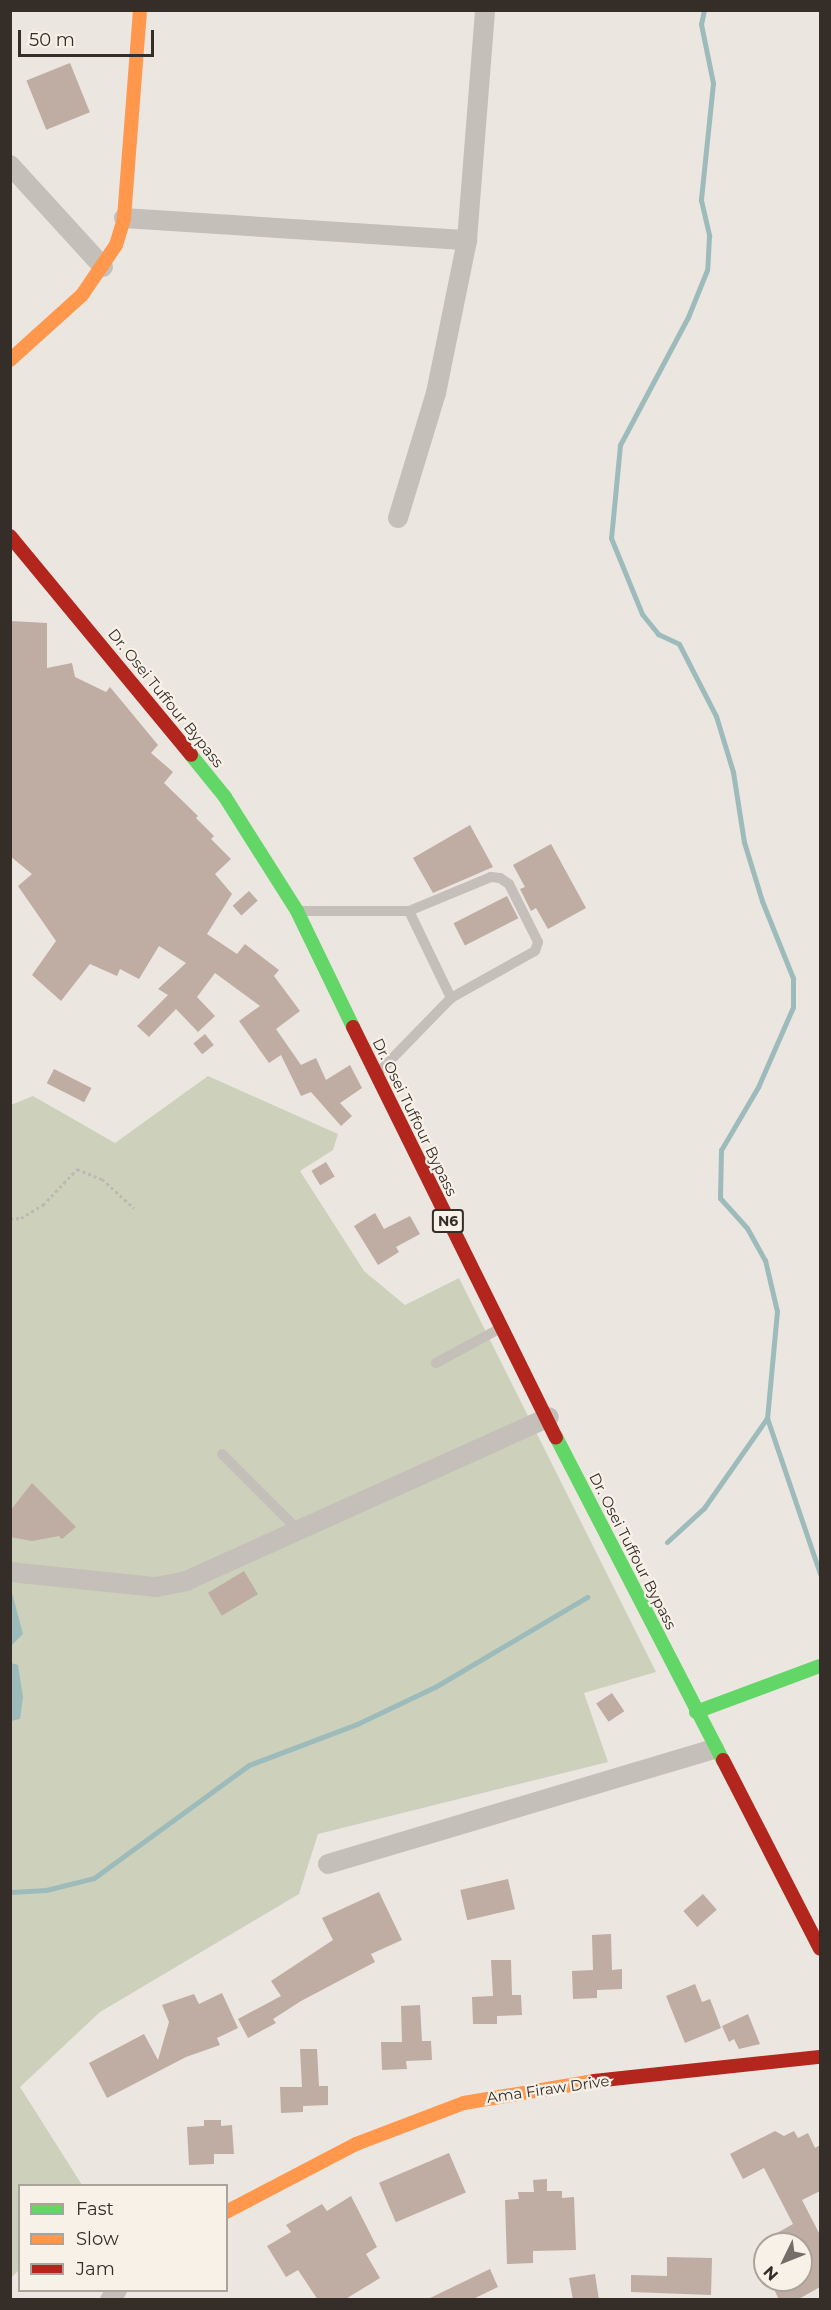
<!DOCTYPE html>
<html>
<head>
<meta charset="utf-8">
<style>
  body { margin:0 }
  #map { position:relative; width:831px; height:2310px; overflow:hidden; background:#ece6e0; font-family:Montserrat,sans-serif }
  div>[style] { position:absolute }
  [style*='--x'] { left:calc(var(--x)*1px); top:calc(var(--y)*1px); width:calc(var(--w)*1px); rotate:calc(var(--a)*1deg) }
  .green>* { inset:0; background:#cdd1bb }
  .water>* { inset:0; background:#9ebbbc }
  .stream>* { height:5px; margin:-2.5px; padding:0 2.5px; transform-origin:2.5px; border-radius:2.5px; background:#9ebbbc }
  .building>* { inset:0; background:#bfaca3; transform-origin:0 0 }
  .path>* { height:3px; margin-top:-1.5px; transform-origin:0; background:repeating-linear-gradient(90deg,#beb8b2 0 3px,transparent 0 6px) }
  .lane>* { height:10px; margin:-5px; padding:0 5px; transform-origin:5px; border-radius:5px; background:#c5bfba }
  .street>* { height:20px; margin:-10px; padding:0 10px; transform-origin:10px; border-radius:10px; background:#c5bfba }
  .fast>* { height:14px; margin:-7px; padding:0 7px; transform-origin:7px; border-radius:7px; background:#63d668 }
  .slow>* { height:14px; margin:-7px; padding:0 7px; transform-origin:7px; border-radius:7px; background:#ff974d }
  .jam>* { height:14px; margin:-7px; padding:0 7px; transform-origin:7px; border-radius:7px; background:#b3261e }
  span { translate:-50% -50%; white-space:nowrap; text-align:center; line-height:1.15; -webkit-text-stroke:4.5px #f8f1e8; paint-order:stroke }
  .shield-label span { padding:2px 4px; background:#f8f1e8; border:2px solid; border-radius:4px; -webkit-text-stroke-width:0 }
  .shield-label { font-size:14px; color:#352d28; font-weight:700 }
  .street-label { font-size:15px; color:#352d28 }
  .frame { position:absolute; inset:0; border:12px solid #352d28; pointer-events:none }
  .legend { position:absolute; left:18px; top:2184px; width:210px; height:108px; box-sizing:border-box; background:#f8f1e8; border:2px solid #aaa39b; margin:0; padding:8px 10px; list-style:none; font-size:18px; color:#352d28 }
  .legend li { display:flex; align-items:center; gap:12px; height:30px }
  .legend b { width:30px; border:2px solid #aaa39b }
  .north { position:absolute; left:753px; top:2232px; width:60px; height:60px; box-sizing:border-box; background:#f8f1e8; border:2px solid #aaa39b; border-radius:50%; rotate:227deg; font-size:16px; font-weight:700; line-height:24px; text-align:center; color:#352d28 }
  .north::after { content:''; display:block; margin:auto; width:21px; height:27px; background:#756e68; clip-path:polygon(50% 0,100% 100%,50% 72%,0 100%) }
  .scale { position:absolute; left:18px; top:30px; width:136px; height:27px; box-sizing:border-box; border:3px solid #352d28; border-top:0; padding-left:8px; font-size:18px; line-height:21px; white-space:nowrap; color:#352d28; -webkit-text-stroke:4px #f8f1e8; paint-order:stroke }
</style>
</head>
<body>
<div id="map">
  <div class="green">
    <i style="clip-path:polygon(208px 1076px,338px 1134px,333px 1150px,300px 1171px,364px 1271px,405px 1305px,459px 1278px,656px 1672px,584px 1693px,608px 1762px,318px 1834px,299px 1894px,100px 2012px,20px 2087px,82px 2185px,20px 2186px,19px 2270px,11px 2278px,11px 1105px,33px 1096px,115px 1143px)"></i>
  </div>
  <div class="water">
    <i style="clip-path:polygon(11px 1589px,23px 1634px,11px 1646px,10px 1646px)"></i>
    <i style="clip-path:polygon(11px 1663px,18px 1665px,23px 1697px,20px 1719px,11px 1721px)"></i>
  </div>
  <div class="stream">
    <i style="--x:704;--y:10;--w:14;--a:102"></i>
    <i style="--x:701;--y:24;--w:60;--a:78.5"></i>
    <i style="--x:713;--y:83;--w:118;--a:95.9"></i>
    <i style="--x:701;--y:200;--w:37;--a:77"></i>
    <i style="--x:709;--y:236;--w:34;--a:93"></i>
    <i style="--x:707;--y:270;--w:51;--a:112"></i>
    <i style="--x:688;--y:317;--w:145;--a:118"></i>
    <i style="--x:620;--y:445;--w:93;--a:95.5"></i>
    <i style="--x:611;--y:538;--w:82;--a:67.8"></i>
    <i style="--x:642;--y:614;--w:26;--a:51"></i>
    <i style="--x:658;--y:634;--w:23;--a:25"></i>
    <i style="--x:679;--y:644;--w:81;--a:62.8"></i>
    <i style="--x:716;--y:716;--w:59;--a:73.1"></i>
    <i style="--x:733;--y:772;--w:71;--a:81.1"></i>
    <i style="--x:744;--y:842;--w:62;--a:73"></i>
    <i style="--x:762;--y:901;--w:83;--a:68.1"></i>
    <i style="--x:793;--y:978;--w:29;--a:90"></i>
    <i style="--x:793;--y:1007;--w:87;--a:113.6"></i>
    <i style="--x:758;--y:1087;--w:73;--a:120.4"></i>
    <i style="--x:721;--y:1150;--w:48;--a:91.2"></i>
    <i style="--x:720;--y:1198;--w:40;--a:48"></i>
    <i style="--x:747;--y:1228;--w:37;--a:61"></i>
    <i style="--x:765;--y:1260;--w:52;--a:76.8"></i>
    <i style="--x:777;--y:1311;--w:107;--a:95.3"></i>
    <i style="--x:767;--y:1418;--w:165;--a:71.2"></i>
    <i style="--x:667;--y:1542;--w:50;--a:-42.6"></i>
    <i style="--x:704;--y:1508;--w:110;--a:-55"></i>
    <i style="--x:10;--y:1892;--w:36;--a:-3"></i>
    <i style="--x:46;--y:1890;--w:49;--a:-14"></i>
    <i style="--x:94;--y:1878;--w:192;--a:-36.1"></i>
    <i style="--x:249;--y:1765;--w:116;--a:-20.8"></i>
    <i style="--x:357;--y:1724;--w:86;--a:-25.4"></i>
    <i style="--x:435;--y:1687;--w:177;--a:-30.6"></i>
  </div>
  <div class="building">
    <i style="left:70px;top:63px;width:53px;height:47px;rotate:68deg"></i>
    <i style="clip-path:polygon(10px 621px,47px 623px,47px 668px,72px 663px,75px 677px,106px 692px,110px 687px,158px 745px,151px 753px,173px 772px,164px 783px,198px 816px,196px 818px,214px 836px,211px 839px,231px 859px,215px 874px,232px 894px,207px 934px,237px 954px,245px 944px,279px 970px,274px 976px,300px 1011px,276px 1029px,301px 1065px,316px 1058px,326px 1080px,350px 1065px,362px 1088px,340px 1103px,352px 1116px,341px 1126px,311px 1092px,301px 1096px,281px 1055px,269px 1063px,239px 1021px,260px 1006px,215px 973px,197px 997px,215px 1016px,198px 1032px,176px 1009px,149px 1037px,137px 1026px,168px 995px,158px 989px,186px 963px,159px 946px,139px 979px,120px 969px,117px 976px,90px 964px,61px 1001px,32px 975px,56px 941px,18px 886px,32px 874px,10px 856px)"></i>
    <i style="clip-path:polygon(470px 825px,493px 867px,433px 893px,413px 858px)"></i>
    <i style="clip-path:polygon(551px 844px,586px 908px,548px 929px,536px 908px,531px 911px,520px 889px,525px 887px,513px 865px)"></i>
    <i style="left:249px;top:891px;width:13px;height:22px;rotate:48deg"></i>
    <i style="left:507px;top:896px;width:25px;height:60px;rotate:63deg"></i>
    <i style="left:205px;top:1034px;width:14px;height:15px;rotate:51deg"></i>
    <i style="left:54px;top:1069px;width:42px;height:16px;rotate:27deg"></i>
    <i style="left:326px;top:1162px;width:17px;height:17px;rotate:59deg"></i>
    <i style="clip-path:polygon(375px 1213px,384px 1229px,410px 1216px,420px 1234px,396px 1247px,399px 1252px,378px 1265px,354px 1226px)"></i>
    <i style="clip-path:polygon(32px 1483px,76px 1527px,62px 1539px,59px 1536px,32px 1541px,10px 1537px,10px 1511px)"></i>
    <i style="left:244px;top:1571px;width:27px;height:42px;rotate:59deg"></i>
    <i style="left:612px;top:1693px;width:22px;height:19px;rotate:56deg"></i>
    <i style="left:508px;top:1879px;width:31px;height:49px;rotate:77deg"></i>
    <i style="clip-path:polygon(379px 1892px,402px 1940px,371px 1954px,375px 1962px,301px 2001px,273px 2019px,276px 2023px,248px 2038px,238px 2019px,281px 1996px,271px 1981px,333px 1940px,322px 1918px)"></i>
    <i style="left:703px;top:1894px;width:21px;height:26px;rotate:49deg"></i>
    <i style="clip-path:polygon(611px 1934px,612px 1970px,622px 1969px,622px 1989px,597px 1990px,597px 1998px,573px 1999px,572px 1971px,593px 1970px,592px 1935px)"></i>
    <i style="clip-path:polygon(491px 1960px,511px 1960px,512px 1995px,521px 1995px,522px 2015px,497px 2016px,497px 2024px,473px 2024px,472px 1997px,493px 1996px)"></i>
    <i style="clip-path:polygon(695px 1984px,702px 2002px,710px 1999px,721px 2028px,685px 2043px,666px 1996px)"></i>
    <i style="clip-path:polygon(222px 1993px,238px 2028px,217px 2038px,220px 2045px,186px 2057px,107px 2098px,89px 2063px,144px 2034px,158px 2060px,169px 2022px,162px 2005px,194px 1994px,199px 2004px)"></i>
    <i style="clip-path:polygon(420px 2005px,422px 2041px,431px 2041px,432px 2060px,406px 2061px,407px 2069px,382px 2070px,381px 2042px,402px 2042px,401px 2006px)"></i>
    <i style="clip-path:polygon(748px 2014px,760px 2044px,739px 2049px,734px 2039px,729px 2042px,722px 2026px)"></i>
    <i style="clip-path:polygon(300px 2049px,317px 2049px,319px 2086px,328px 2086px,328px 2105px,303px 2106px,303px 2112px,281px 2113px,280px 2087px,302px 2087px)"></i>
    <i style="clip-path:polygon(204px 2120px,221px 2120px,221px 2126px,232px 2125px,234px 2154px,214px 2154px,214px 2164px,189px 2165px,187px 2127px,204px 2126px)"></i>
    <i style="clip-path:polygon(775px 2131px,784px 2136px,794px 2131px,798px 2138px,808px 2133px,815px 2148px,820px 2145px,820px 2191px,802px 2200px,820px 2235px,820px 2287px,797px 2300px,779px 2300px,770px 2280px,801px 2280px,801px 2244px,783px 2244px,777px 2233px,793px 2224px,764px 2168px,743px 2179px,730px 2154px)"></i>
    <i style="left:449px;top:2153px;width:43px;height:76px;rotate:67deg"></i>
    <i style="clip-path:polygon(547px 2179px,547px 2191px,562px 2191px,562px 2198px,574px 2197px,576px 2250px,533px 2251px,533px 2263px,507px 2264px,505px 2200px,519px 2199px,518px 2192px,534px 2192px,533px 2180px)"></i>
    <i style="clip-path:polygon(351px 2196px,377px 2247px,366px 2254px,380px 2278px,344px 2300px,318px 2300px,298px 2270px,286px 2277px,267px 2246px,291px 2232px,286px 2225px,322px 2204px,327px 2211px)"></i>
    <i style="clip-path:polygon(667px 2257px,712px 2258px,711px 2295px,631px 2292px,631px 2275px,667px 2276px)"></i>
    <i style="clip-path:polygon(490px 2269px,498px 2287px,471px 2300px,426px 2300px)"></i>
    <i style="clip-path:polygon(595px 2274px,599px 2300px,573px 2300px,569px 2278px)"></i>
  </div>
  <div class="path">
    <i style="--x:10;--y:1219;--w:11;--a:-5"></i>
    <i style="--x:21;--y:1218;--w:26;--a:-31"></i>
    <i style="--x:43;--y:1205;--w:50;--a:-46.6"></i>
    <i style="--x:77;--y:1169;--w:27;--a:22"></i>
    <i style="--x:102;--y:1179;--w:43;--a:42.2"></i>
  </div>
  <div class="lane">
    <i style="--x:303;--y:911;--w:106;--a:0"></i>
    <i style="--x:409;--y:911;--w:97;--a:64.2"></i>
    <i style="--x:451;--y:998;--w:103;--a:134.2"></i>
    <i style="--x:409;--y:911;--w:89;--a:-22.5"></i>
    <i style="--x:491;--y:877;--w:9;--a:6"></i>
    <i style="--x:500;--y:878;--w:11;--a:34"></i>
    <i style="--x:509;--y:884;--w:65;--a:63.4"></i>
    <i style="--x:538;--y:942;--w:9;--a:108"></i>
    <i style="--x:535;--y:951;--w:96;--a:150.8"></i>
    <i style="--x:436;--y:1363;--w:69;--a:-28.4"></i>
    <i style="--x:222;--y:1454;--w:109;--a:45"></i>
  </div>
  <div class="street">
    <i style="--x:10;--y:165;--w:138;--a:47.6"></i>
    <i style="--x:124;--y:218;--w:344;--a:3.7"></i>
    <i style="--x:398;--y:518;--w:131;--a:-73.1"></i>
    <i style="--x:436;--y:393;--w:156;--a:-78.5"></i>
    <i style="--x:467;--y:240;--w:231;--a:-85.5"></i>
    <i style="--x:10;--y:1572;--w:147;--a:5.9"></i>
    <i style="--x:156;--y:1587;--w:31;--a:-11"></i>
    <i style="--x:186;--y:1581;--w:398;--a:-24.3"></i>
    <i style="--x:328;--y:1864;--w:403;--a:-16.6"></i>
    <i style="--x:110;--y:2300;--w:12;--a:-55"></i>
  </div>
  <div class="fast">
    <i style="--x:191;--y:755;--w:54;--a:51"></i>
    <i style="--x:225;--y:797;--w:135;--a:57.7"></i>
    <i style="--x:297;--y:911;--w:129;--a:64.2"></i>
    <i style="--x:556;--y:1437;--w:364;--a:62.7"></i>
    <i style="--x:696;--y:1712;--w:132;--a:-20.4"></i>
  </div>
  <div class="slow">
    <i style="--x:10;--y:360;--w:97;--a:-42.1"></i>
    <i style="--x:82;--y:295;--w:60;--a:-55.8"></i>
    <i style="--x:116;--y:245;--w:28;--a:-73"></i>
    <i style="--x:124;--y:218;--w:209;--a:-85.6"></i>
    <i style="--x:226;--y:2212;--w:147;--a:-27.6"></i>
    <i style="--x:356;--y:2144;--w:116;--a:-20.8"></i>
    <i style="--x:464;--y:2103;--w:132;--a:-9.6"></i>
  </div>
  <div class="jam">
    <i style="--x:10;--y:536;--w:284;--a:50.4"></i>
    <i style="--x:353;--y:1027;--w:458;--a:63.7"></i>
    <i style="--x:723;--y:1760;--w:212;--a:62.8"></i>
    <i style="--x:594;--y:2081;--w:227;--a:-6.1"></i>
  </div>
  <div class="shield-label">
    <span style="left:448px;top:1221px">N6</span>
  </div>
  <div class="street-label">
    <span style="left:166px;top:698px;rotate:51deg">Dr. Osei Tuffour Bypass</span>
    <span style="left:415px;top:1117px;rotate:64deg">Dr. Osei Tuffour Bypass</span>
    <span style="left:633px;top:1551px;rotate:63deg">Dr. Osei Tuffour Bypass</span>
    <span style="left:548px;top:2089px;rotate:-8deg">Ama Firaw Drive</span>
  </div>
  <div class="frame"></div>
  <ul class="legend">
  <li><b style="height:8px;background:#63d668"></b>Fast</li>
  <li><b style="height:8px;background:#ff974d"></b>Slow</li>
  <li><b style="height:8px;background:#b3261e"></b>Jam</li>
  </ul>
  <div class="north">N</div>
  <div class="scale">50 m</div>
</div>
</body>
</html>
